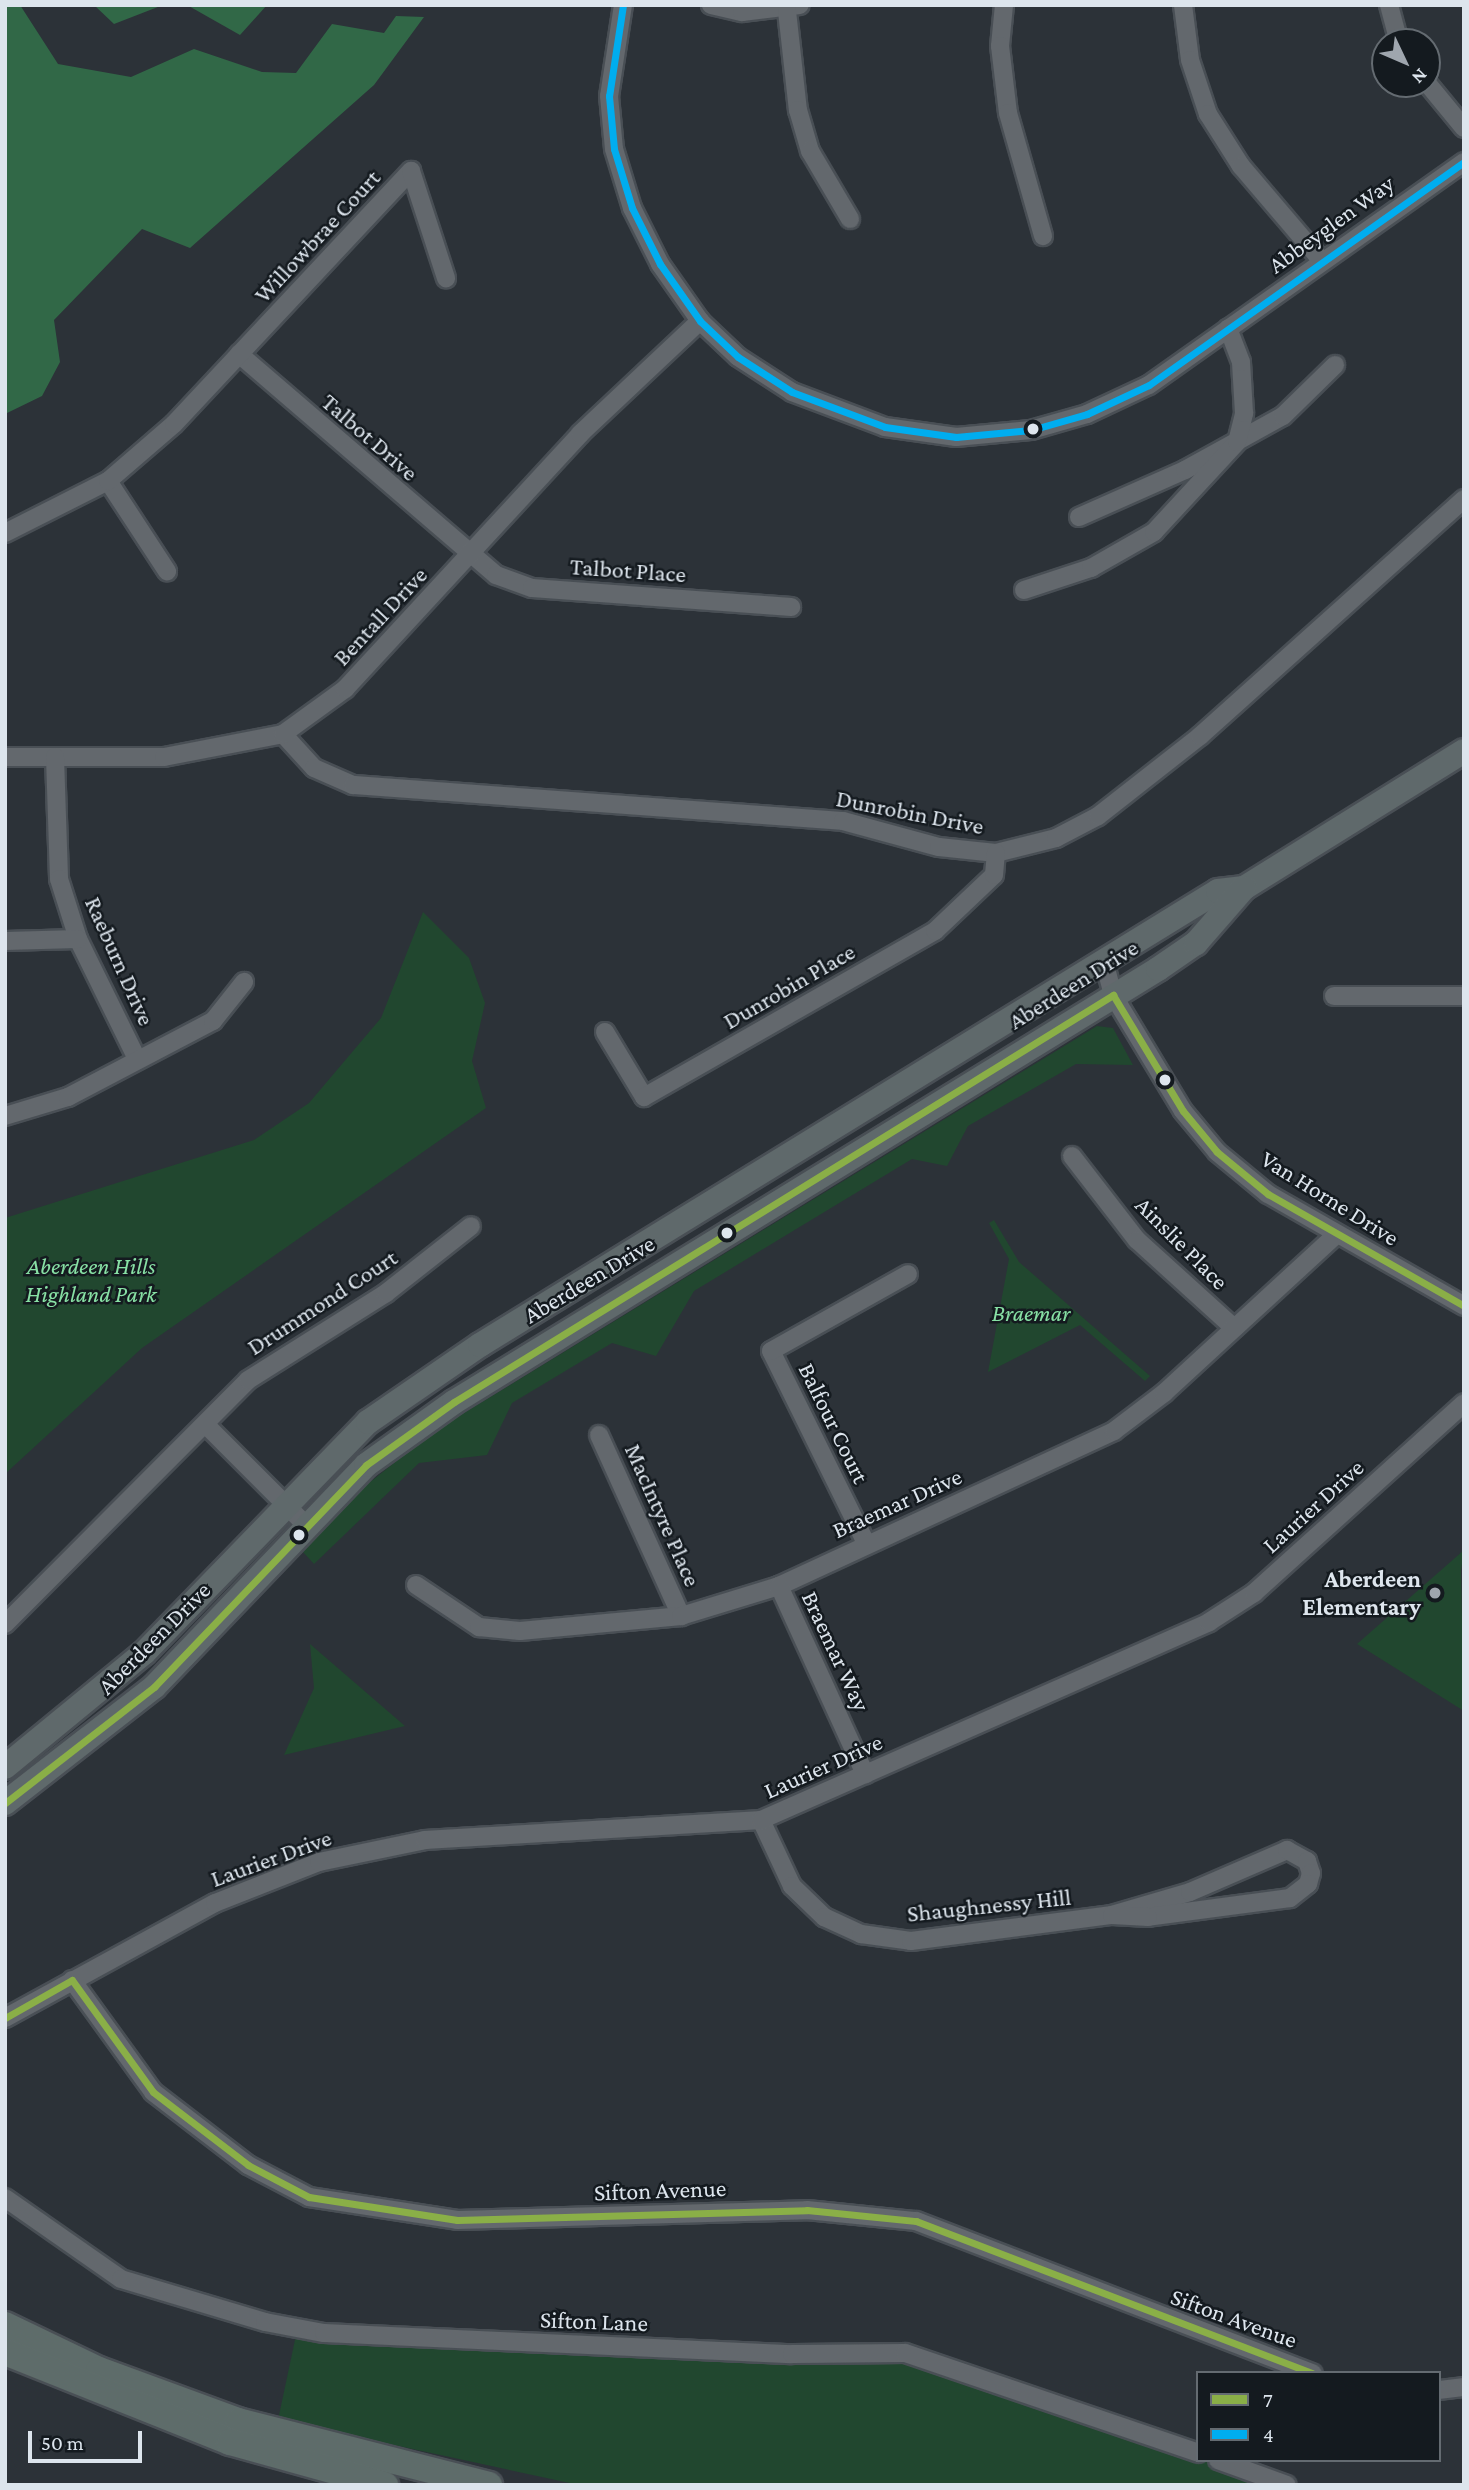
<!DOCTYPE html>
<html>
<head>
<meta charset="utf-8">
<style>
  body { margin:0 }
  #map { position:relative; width:1469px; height:2490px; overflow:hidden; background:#2c3238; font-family:"Crimson Pro",serif }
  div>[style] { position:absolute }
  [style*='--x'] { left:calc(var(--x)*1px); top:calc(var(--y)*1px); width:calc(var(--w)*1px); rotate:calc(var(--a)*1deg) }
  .green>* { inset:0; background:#21472f }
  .forest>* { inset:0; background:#316847 }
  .roads { filter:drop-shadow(2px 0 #494f55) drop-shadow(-2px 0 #494f55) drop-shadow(0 2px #494f55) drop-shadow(0 -2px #494f55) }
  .minor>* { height:18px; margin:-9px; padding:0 9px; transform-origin:9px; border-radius:9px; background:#63686d }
  .secondary>* { height:24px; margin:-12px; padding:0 12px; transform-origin:12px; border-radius:12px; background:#5f696b }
  .primary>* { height:26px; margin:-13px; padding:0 13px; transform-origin:13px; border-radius:13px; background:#5e6c6a }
  .bus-1>* { height:7px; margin:-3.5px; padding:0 3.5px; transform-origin:3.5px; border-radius:3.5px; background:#8aaf47 }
  .bus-2>* { height:7px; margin:-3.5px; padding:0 3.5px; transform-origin:3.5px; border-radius:3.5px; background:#00adef }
  .dots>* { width:19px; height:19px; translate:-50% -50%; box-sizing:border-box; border:4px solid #141a1f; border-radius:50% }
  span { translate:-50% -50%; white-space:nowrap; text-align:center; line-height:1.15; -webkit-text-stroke:5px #141a1f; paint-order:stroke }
  .street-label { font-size:24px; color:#dde5ed }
  .park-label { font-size:24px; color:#88e1a5; font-style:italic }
  .poi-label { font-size:24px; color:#dde5ed; font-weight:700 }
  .right { translate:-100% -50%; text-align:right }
  .frame { position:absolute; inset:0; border:7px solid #dde5ed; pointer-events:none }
  .legend { position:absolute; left:1196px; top:2371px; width:245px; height:91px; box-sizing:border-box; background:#141a1f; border:2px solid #646b71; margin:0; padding:9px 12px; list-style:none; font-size:21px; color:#dde5ed }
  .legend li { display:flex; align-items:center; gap:14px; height:35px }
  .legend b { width:35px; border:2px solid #646b71 }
  .north { position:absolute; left:1371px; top:28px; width:70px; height:70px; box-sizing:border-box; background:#141a1f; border:2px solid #646b71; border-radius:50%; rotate:134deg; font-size:19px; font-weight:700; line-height:28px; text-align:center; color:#dde5ed }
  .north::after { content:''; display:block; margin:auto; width:24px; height:32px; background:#9fa6ae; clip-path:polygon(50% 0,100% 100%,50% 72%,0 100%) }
  .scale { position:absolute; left:28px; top:2431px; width:114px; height:32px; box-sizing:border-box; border:4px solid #dde5ed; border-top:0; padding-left:9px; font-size:21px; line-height:24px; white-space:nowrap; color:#dde5ed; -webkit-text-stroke:5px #141a1f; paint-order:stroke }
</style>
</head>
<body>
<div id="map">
  <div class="green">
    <i style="clip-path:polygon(423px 912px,469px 958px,485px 1003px,472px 1061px,486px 1108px,142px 1348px,5px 1474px,5px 1218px,254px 1140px,309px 1103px,381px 1018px)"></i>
    <i style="clip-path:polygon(1097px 1026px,1113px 1028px,1133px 1065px,1076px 1064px,968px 1126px,947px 1166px,912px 1159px,694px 1291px,656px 1356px,612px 1343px,512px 1403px,487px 1455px,419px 1463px,314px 1564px,303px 1552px,364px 1487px,433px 1432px)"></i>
    <i style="clip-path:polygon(994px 1220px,1019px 1262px,1150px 1376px,1145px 1381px,1080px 1325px,988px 1372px,1009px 1259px,989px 1223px)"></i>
    <i style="clip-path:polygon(1464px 1550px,1461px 1571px,1464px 1711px,1357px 1644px)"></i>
    <i style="clip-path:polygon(310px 1644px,405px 1726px,284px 1755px,314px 1688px)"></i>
    <i style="clip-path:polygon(296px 2335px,910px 2362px,1283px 2485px,579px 2485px,278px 2420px)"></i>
  </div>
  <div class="forest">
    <i style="clip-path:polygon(5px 5px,20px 5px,58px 64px,131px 77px,194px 49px,262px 72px,296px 73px,332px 24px,384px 33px,396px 16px,424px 17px,374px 85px,190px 248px,142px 229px,54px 320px,60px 362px,42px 396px,5px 414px)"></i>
    <i style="clip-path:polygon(94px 5px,163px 5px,114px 24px)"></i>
    <i style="clip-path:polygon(187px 5px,267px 5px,240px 35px)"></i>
  </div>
  <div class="roads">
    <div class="minor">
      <i style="--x:623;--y:5;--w:92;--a:98.7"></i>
      <i style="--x:609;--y:96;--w:53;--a:84.6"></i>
      <i style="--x:614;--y:149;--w:62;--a:73"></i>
      <i style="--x:632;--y:208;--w:63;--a:63.4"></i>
      <i style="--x:660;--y:264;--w:70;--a:54.9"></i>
      <i style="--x:700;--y:321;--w:52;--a:43.5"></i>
      <i style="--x:738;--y:357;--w:64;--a:32.9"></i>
      <i style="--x:792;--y:392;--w:99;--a:20.6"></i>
      <i style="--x:885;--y:427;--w:72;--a:8"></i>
      <i style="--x:956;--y:437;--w:75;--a:-5.3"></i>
      <i style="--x:1031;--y:430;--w:58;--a:-15.9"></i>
      <i style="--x:1087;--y:414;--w:68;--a:-25.1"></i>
      <i style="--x:1149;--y:385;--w:386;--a:-35.3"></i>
      <i style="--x:711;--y:5;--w:32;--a:13"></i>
      <i style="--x:742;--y:12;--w:58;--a:-6.9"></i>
      <i style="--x:1004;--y:5;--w:41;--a:95.6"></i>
      <i style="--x:1000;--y:46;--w:67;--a:83.2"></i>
      <i style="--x:1008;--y:113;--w:128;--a:74.1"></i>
      <i style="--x:1183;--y:5;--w:55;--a:82.7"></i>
      <i style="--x:1190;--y:60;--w:57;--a:71.6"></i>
      <i style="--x:1208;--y:114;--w:62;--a:57.6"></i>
      <i style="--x:1241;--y:166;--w:123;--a:49.6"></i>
      <i style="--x:1389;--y:5;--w:38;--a:75"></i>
      <i style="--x:787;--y:11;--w:100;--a:83.7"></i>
      <i style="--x:798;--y:110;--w:43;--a:73.7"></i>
      <i style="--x:810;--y:151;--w:79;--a:59.5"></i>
      <i style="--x:1427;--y:83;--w:58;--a:50.6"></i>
      <i style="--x:239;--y:354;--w:339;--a:40.7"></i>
      <i style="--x:496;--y:575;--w:38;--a:20"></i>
      <i style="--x:532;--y:588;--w:260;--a:4.2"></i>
      <i style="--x:108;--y:481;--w:108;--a:56.8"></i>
      <i style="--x:1079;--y:517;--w:116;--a:-23.9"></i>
      <i style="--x:1185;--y:470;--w:112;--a:-28.9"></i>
      <i style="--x:1283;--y:416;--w:73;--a:-44.4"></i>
      <i style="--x:5;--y:533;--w:115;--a:-26.8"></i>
      <i style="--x:108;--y:481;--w:87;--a:-40.8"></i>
      <i style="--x:174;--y:424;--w:347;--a:-46.9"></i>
      <i style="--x:411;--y:171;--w:113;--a:71.9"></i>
      <i style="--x:1024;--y:590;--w:71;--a:-18.2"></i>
      <i style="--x:1091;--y:568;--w:73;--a:-29.7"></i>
      <i style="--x:1154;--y:532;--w:122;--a:-47.3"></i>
      <i style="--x:1237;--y:442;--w:30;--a:-76"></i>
      <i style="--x:1244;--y:413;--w:51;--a:-93.4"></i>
      <i style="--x:1241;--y:362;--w:36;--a:-111"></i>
      <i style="--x:283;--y:734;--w:46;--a:47.6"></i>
      <i style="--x:314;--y:768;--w:43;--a:23.6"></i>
      <i style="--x:353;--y:785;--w:491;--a:4.2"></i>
      <i style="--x:843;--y:821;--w:99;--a:15.2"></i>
      <i style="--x:939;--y:847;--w:57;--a:6"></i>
      <i style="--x:996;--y:853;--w:62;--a:-14"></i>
      <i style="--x:1056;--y:838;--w:47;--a:-27.6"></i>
      <i style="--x:1098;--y:816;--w:130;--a:-38.1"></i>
      <i style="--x:1200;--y:736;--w:355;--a:-41.9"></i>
      <i style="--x:5;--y:757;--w:159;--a:0"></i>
      <i style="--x:164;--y:757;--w:121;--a:-10.9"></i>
      <i style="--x:283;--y:734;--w:77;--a:-36"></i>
      <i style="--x:345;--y:689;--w:347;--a:-47.3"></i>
      <i style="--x:580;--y:434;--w:165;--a:-43.3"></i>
      <i style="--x:55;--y:757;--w:122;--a:88.1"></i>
      <i style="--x:59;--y:879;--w:63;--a:72.4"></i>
      <i style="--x:78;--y:939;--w:134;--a:63.8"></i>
      <i style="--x:5;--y:941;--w:73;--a:-1.6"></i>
      <i style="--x:1105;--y:965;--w:31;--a:75"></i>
      <i style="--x:1113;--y:995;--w:135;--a:58.9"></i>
      <i style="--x:1183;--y:1111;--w:53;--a:50.3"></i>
      <i style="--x:1217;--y:1152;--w:66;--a:39.5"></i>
      <i style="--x:1268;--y:1194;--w:226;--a:29.7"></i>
      <i style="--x:1334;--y:996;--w:127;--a:0"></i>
      <i style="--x:605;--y:1032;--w:76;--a:59"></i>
      <i style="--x:644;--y:1097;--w:335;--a:-29.7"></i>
      <i style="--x:935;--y:931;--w:81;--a:-43.5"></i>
      <i style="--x:994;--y:875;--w:22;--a:-85"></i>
      <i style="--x:5;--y:1116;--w:66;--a:-16.8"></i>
      <i style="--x:68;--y:1097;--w:164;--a:-27.7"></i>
      <i style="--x:213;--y:1021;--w:50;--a:-51.5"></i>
      <i style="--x:1072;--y:1156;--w:106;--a:52.3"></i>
      <i style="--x:1137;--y:1240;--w:131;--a:42.2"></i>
      <i style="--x:206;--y:1425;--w:139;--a:45"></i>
      <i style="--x:599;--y:1435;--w:199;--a:65.6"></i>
      <i style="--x:866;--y:1543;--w:214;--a:-116.3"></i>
      <i style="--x:771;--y:1351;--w:157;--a:-29.3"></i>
      <i style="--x:416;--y:1585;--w:76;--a:33.7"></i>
      <i style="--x:479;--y:1627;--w:41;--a:5.6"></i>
      <i style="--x:520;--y:1631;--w:162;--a:-5.3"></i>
      <i style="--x:681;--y:1616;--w:102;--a:-17"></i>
      <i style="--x:779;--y:1586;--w:369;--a:-24.8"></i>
      <i style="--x:1114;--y:1431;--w:63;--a:-37.2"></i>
      <i style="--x:1164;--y:1393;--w:232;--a:-42.6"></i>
      <i style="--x:779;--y:1586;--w:207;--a:65.4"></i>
      <i style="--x:5;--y:1624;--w:344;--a:-45.1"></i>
      <i style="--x:248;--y:1380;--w:163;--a:-32.2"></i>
      <i style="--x:386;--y:1293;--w:108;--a:-38.2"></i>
      <i style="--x:761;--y:1820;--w:73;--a:64.8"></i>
      <i style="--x:792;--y:1886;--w:45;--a:44.1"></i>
      <i style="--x:824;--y:1917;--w:41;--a:24.7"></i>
      <i style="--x:861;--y:1934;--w:50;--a:8"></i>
      <i style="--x:911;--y:1941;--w:203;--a:-7.4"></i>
      <i style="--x:1112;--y:1915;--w:81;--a:-16.4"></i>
      <i style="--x:1190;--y:1892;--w:106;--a:-23.4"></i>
      <i style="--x:1287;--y:1850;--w:23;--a:29"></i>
      <i style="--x:1307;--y:1861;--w:13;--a:72"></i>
      <i style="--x:1311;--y:1873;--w:11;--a:105"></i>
      <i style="--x:1308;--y:1884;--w:23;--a:142"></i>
      <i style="--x:1290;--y:1898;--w:143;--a:172.4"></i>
      <i style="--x:1148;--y:1917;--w:36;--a:-177"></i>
      <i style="--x:72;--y:1980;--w:138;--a:54.1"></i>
      <i style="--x:153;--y:2092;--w:120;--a:37.5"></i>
      <i style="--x:248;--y:2165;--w:69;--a:27.7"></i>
      <i style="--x:309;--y:2197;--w:150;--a:8.8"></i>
      <i style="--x:457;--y:2220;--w:350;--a:-1.6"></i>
      <i style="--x:807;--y:2210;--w:110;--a:5.8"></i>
      <i style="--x:916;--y:2221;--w:425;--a:21"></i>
      <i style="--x:5;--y:2018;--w:239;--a:-28.7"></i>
      <i style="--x:215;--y:1903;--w:112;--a:-21.5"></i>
      <i style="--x:319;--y:1862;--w:108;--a:-11.7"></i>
      <i style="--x:425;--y:1840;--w:337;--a:-3.4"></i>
      <i style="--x:761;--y:1820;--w:490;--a:-23.8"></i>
      <i style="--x:1209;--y:1622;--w:54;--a:-32.8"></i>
      <i style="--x:1254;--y:1593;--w:283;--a:-42.1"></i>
      <i style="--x:5;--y:2198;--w:141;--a:34.9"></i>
      <i style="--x:121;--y:2279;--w:150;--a:16.6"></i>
      <i style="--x:265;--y:2322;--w:60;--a:10.6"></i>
      <i style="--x:324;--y:2333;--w:468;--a:2.6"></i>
      <i style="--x:792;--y:2354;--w:113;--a:-0.5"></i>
      <i style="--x:905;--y:2353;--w:310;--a:18.8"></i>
      <i style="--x:1439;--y:2390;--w:25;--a:-7"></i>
      <i style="--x:1218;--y:2460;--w:73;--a:19.9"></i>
    </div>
    <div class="secondary">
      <i style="--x:5;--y:1767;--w:180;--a:-39.4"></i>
      <i style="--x:144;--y:1653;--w:322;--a:-45.9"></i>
      <i style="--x:368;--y:1422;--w:136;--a:-34.5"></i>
      <i style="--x:480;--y:1345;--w:866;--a:-31.6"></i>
      <i style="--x:1218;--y:891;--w:26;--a:-7"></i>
      <i style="--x:1244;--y:888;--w:259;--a:-31.9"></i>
      <i style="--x:5;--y:1803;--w:189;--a:-37.9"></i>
      <i style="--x:154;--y:1687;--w:307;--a:-46.3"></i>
      <i style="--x:366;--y:1465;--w:108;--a:-35.6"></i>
      <i style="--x:454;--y:1402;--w:827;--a:-31.59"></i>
      <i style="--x:1158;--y:969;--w:46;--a:-34.4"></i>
      <i style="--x:1196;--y:943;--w:73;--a:-48.9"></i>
    </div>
    <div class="primary">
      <i style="--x:5;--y:2325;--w:104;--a:25.6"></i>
      <i style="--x:99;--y:2370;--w:148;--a:20.1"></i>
      <i style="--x:238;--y:2421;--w:259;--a:14.3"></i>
      <i style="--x:5;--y:2352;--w:242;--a:21.8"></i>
      <i style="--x:230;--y:2442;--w:161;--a:15.5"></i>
    </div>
  </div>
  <div class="bus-1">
    <i style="--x:1113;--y:995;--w:135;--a:58.9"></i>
    <i style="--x:1183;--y:1111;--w:53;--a:50.3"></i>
    <i style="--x:1217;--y:1152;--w:66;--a:39.5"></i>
    <i style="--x:1268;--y:1194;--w:226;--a:29.7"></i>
    <i style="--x:5;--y:1803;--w:189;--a:-37.9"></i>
    <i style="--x:154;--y:1687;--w:307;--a:-46.3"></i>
    <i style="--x:366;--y:1465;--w:108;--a:-35.6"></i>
    <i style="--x:454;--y:1402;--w:775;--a:-31.7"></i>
    <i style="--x:72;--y:1980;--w:138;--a:54.1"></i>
    <i style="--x:153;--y:2092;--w:120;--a:37.5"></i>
    <i style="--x:248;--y:2165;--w:69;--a:27.7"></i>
    <i style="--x:309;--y:2197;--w:150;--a:8.8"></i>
    <i style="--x:457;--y:2220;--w:350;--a:-1.6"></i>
    <i style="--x:807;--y:2210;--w:110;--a:5.8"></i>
    <i style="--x:916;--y:2221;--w:424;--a:21"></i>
    <i style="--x:5;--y:2018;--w:77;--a:-29.6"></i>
  </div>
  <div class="bus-2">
    <i style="--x:623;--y:5;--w:92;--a:98.7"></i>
    <i style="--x:609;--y:96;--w:53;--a:84.6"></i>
    <i style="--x:614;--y:149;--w:62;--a:73"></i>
    <i style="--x:632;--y:208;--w:63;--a:63.4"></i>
    <i style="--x:660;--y:264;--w:70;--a:54.9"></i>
    <i style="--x:700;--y:321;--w:52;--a:43.5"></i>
    <i style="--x:738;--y:357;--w:64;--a:32.9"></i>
    <i style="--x:792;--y:392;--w:99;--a:20.6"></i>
    <i style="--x:885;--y:427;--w:72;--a:8"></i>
    <i style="--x:956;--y:437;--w:75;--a:-5.3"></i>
    <i style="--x:1031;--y:430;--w:58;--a:-15.9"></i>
    <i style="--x:1087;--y:414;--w:68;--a:-25.1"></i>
    <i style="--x:1149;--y:385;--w:386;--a:-35.3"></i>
  </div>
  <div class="dots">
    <i style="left:1033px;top:429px;background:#dde5ed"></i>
    <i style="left:1165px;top:1080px;background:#dde5ed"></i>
    <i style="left:727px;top:1233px;background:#dde5ed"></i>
    <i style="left:299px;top:1535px;background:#dde5ed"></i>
    <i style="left:1435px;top:1593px;background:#9fa6ae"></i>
  </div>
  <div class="street-label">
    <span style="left:1331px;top:224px;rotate:-36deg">Abbeyglen Way</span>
    <span style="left:317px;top:236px;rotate:-47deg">Willowbrae Court</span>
    <span style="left:370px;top:437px;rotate:41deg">Talbot Drive</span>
    <span style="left:628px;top:570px;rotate:4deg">Talbot Place</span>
    <span style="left:380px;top:616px;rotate:-47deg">Bentall Drive</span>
    <span style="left:910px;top:812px;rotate:11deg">Dunrobin Drive</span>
    <span style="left:120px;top:961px;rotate:66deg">Raeburn Drive</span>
    <span style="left:1073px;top:984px;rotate:-32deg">Aberdeen Drive</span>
    <span style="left:789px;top:986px;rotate:-30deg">Dunrobin Place</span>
    <span style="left:1330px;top:1198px;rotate:32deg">Van Horne Drive</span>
    <span style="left:1182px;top:1243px;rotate:45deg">Ainslie Place</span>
    <span style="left:589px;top:1279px;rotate:-31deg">Aberdeen Drive</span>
    <span style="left:322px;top:1302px;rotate:-33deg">Drummond Court</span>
    <span style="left:834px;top:1423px;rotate:64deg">Balfour Court</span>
    <span style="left:897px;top:1503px;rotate:-24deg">Braemar Drive</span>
    <span style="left:1313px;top:1506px;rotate:-42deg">Laurier Drive</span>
    <span style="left:663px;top:1515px;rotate:66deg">MacIntyre Place</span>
    <span style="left:154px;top:1638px;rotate:-45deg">Aberdeen Drive</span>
    <span style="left:836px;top:1651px;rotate:65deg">Braemar Way</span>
    <span style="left:823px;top:1766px;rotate:-24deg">Laurier Drive</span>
    <span style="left:271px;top:1858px;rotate:-20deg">Laurier Drive</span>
    <span style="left:989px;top:1905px;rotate:-6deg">Shaughnessy Hill</span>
    <span style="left:660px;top:2190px;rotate:-2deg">Sifton Avenue</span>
    <span style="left:1234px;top:2318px;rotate:20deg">Sifton Avenue</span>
    <span style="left:594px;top:2321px;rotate:2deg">Sifton Lane</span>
  </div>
  <div class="park-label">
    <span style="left:91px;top:1280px">Aberdeen Hills<br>Highland Park</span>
    <span style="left:1031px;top:1313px">Braemar</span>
  </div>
  <div class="poi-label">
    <span class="right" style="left:1421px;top:1593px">Aberdeen<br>Elementary</span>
  </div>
  <div class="frame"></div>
  <ul class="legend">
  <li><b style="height:9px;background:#8aaf47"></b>7</li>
  <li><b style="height:9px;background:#00adef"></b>4</li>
  </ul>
  <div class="north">N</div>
  <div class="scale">50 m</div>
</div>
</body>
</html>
